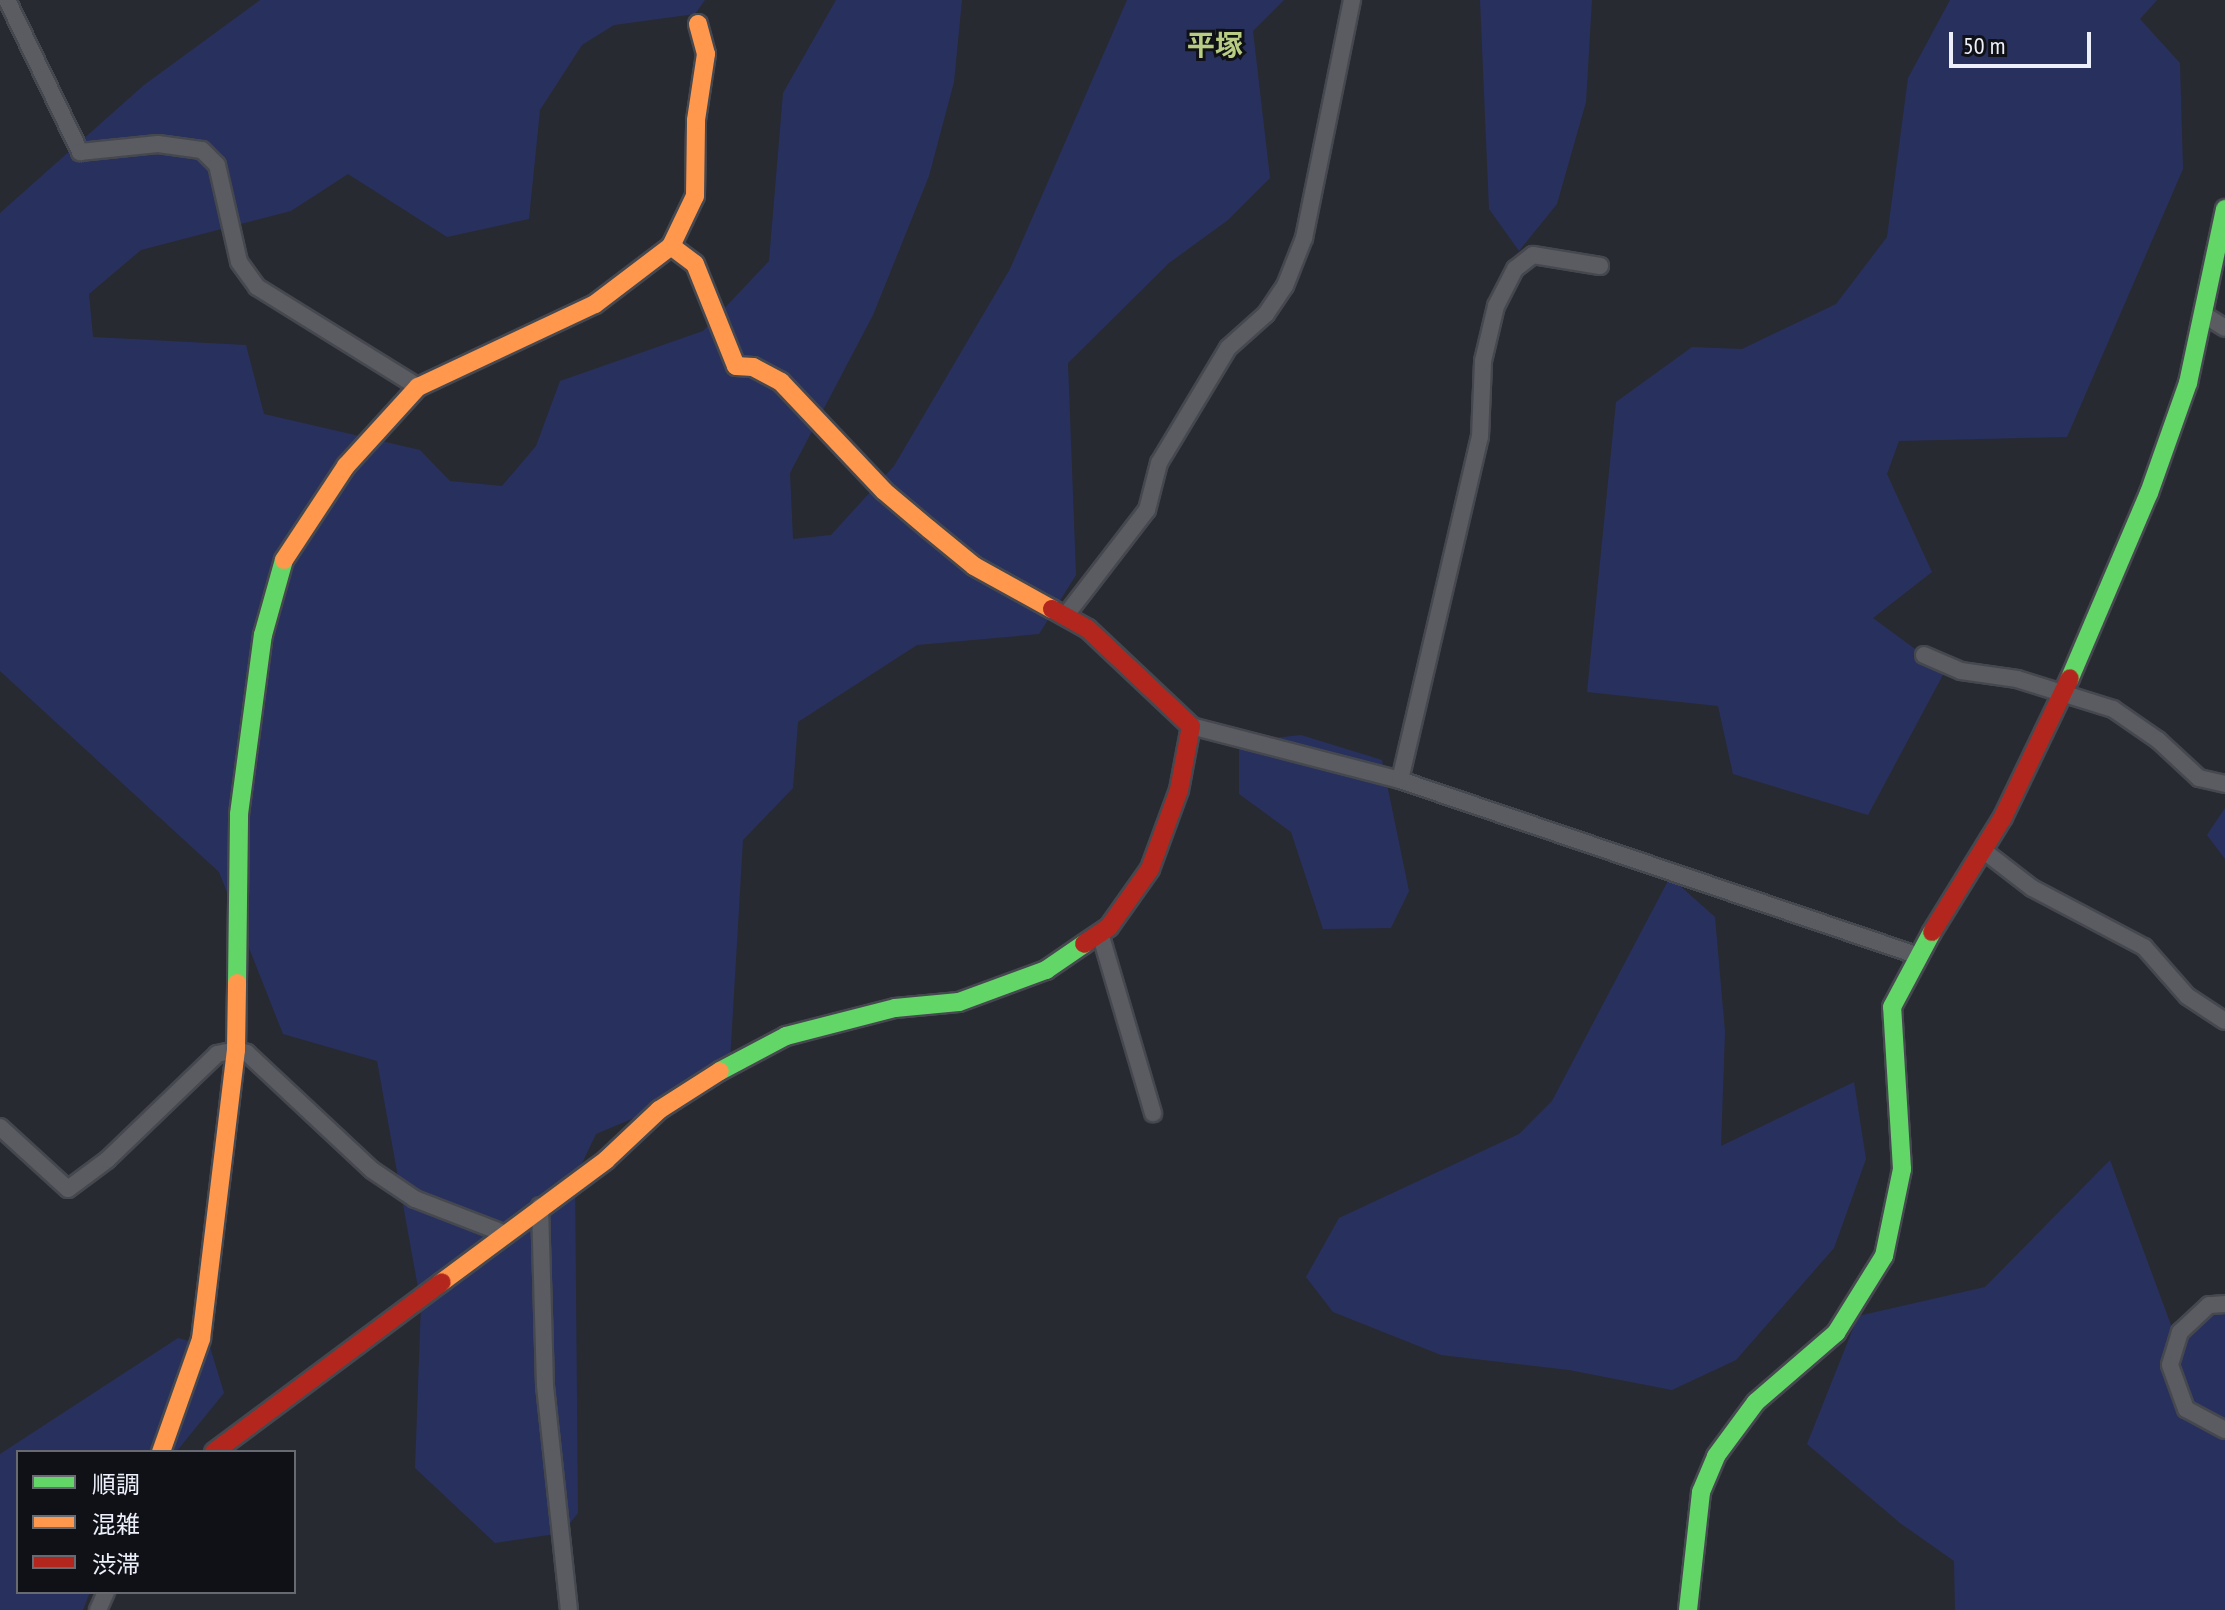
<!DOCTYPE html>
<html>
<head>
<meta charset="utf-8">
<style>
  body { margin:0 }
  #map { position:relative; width:2225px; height:1610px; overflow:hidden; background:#282a32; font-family:"PT Sans Narrow","Noto Sans JP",sans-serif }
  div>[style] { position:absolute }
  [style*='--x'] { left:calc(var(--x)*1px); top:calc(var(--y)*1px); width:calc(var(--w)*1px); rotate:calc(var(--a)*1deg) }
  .green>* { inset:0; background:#28315d }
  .roads { filter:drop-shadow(2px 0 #46484f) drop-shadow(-2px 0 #46484f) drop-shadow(0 2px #46484f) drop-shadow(0 -2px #46484f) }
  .street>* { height:16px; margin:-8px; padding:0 8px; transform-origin:8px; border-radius:8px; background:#5a5c62 }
  .fast>* { height:18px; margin:-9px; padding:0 9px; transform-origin:9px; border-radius:9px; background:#63d668 }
  .slow>* { height:18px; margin:-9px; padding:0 9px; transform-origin:9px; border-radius:9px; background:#ff974d }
  .jam>* { height:18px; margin:-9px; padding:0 9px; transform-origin:9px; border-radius:9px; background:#b3261e }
  span { translate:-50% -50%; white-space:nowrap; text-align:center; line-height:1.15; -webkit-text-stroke:6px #0f1117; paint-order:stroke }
  .quarter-label { font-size:28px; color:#b8cd83; font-weight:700 }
  .legend { position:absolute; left:16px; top:1450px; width:280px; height:144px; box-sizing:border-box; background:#0f1117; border:2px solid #686a72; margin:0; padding:10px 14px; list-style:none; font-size:24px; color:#edf0fa }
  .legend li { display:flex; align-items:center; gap:16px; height:40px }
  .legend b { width:40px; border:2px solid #686a72 }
  .scale { position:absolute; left:1949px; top:32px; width:142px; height:36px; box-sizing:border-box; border:4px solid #edf0fa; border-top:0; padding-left:10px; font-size:24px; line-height:28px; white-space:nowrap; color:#edf0fa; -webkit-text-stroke:6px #0f1117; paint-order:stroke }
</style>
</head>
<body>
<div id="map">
  <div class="green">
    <i style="clip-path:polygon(260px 0,705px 0,695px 14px,614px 25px,582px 45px,540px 110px,529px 219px,447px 237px,348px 174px,291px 211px,141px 250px,89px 294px,93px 337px,246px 345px,264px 414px,420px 450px,450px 481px,502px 486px,536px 446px,560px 381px,703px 331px,769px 261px,783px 93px,836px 0,962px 0,954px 82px,929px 176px,873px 315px,790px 473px,793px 539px,831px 535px,894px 466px,1010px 269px,1127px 0,1284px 0,1253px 31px,1270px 178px,1228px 220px,1169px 263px,1068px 363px,1076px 575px,1039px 634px,917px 645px,798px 722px,793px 788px,743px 840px,729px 1078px,596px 1134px,575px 1178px,578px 1513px,562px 1533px,495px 1543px,415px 1468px,421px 1304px,377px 1061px,283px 1034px,219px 872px,0 671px,0 213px,144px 85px)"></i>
    <i style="clip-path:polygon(1480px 0,1592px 0,1586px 102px,1557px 204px,1519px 251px,1489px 209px)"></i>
    <i style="clip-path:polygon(1950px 0,2157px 0,2140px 19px,2180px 63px,2183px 169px,2067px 437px,1899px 441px,1887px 474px,1932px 572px,1873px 618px,1945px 671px,1868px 815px,1733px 774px,1718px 706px,1587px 692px,1616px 402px,1692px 347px,1742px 349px,1836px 304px,1887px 237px,1908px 78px)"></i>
    <i style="clip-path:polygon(1301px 735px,1382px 760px,1409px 891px,1391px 928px,1323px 929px,1291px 832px,1239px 794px,1239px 742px)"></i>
    <i style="clip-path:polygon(2225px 808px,2225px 859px,2207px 835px)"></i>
    <i style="clip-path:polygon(1670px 877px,1715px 917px,1725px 1032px,1721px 1146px,1854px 1082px,1866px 1159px,1834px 1248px,1736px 1360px,1672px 1390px,1569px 1370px,1441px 1355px,1333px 1312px,1306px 1277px,1339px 1218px,1519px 1134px,1552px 1101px)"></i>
    <i style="clip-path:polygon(2110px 1160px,2178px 1344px,2211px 1308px,2225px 1308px,2225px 1426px,2208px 1425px,2225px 1438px,2225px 1610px,1955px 1610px,1954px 1561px,1900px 1523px,1807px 1444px,1858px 1316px,1985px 1287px)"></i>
    <i style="clip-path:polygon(178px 1338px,210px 1347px,224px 1393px,176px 1452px,18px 1452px,18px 1592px,90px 1592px,83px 1610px,0 1610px,0 1454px)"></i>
  </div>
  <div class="roads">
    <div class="street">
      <i style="--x:7;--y:0;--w:169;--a:64.3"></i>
      <i style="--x:80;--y:152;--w:78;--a:-5.9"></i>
      <i style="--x:158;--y:144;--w:44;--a:7.8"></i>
      <i style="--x:202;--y:150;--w:21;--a:45"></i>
      <i style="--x:217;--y:165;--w:99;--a:77.2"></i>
      <i style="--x:239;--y:262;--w:31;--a:54"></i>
      <i style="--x:257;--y:287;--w:190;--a:31.8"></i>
      <i style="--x:2206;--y:316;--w:22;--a:32"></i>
      <i style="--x:1066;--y:615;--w:133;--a:-52.4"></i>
      <i style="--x:1147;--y:510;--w:49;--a:-75.7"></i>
      <i style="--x:1159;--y:463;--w:134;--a:-59"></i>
      <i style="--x:1228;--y:348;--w:51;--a:-41.8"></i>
      <i style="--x:1266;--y:314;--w:34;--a:-56"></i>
      <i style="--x:1285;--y:286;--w:52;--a:-68.4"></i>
      <i style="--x:1304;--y:238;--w:243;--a:-78.6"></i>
      <i style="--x:1924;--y:655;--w:40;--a:23.4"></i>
      <i style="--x:1961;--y:671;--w:57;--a:8.1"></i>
      <i style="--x:2017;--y:679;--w:101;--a:17.4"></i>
      <i style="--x:2113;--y:709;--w:55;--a:34.6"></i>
      <i style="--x:2158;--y:740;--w:56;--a:42.8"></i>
      <i style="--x:2199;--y:778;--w:27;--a:13"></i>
      <i style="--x:1191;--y:726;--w:216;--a:14.5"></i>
      <i style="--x:1400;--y:780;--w:545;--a:18.73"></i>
      <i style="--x:1400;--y:780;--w:352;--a:-76.9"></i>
      <i style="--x:1480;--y:437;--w:76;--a:-87.7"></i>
      <i style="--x:1483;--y:361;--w:57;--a:-76.7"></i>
      <i style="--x:1496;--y:306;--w:42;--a:-62.8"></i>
      <i style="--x:1515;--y:269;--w:23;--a:-38"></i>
      <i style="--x:1533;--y:255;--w:68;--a:9.3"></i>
      <i style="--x:1984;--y:851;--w:61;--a:37.6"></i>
      <i style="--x:2032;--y:888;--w:127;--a:27.8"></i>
      <i style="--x:2144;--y:947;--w:65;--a:48.7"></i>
      <i style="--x:2187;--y:996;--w:45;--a:33.3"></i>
      <i style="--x:1100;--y:933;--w:188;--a:73.6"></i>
      <i style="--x:0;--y:1127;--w:92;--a:42.4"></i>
      <i style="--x:68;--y:1189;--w:49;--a:-36.6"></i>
      <i style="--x:107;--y:1160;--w:153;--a:-43.9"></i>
      <i style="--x:217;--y:1054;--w:19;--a:-12"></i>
      <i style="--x:236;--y:1050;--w:11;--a:15"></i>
      <i style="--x:247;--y:1053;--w:171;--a:43.1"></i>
      <i style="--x:372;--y:1170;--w:52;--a:34"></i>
      <i style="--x:415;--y:1199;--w:94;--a:21.1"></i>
      <i style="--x:540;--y:1206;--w:180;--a:88.4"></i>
      <i style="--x:545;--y:1386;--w:225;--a:83.9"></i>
      <i style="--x:2225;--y:1304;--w:16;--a:176"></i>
      <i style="--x:2209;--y:1305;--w:40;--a:137"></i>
      <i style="--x:2180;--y:1332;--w:34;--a:107"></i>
      <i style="--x:2170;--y:1365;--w:47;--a:70"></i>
      <i style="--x:2186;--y:1409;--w:44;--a:28.3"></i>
      <i style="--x:98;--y:1610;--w:20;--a:-66"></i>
    </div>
    <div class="fast">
      <i style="--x:2070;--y:678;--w:201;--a:-66.9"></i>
      <i style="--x:2149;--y:493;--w:117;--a:-70.5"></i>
      <i style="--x:2188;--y:383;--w:178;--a:-78"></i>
      <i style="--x:237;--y:983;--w:169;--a:-89.3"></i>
      <i style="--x:239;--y:814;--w:181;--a:-82.4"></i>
      <i style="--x:263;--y:635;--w:78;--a:-74.4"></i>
      <i style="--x:720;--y:1071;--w:75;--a:-27.9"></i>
      <i style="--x:786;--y:1036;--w:113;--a:-14.4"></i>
      <i style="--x:895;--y:1008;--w:64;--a:-5.4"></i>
      <i style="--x:959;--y:1002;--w:93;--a:-20.2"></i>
      <i style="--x:1046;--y:970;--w:46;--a:-34.4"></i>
      <i style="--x:1688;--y:1610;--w:119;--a:-83.7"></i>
      <i style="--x:1701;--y:1492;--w:39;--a:-67"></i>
      <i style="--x:1716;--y:1456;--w:67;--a:-53.5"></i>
      <i style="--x:1756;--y:1402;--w:106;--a:-40.8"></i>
      <i style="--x:1836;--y:1333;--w:91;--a:-58.1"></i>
      <i style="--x:1884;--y:1256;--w:89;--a:-78.3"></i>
      <i style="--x:1902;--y:1169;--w:162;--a:-93.5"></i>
      <i style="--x:1892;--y:1007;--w:85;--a:-61.9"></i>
    </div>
    <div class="slow">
      <i style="--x:671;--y:246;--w:30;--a:37"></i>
      <i style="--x:695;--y:264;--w:110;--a:68.1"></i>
      <i style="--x:736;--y:366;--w:17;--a:3"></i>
      <i style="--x:753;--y:367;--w:32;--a:28"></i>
      <i style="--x:781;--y:382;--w:150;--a:46.6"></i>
      <i style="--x:884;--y:491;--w:59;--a:40.2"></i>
      <i style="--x:929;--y:529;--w:58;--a:39.4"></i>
      <i style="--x:974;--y:566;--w:89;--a:28.9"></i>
      <i style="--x:284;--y:560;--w:113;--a:-56.6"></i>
      <i style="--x:346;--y:466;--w:107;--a:-47.7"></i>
      <i style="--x:418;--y:387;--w:195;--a:-25.1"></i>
      <i style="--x:595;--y:304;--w:96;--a:-37.3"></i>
      <i style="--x:671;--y:246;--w:55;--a:-64.4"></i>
      <i style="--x:695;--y:196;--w:76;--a:-89.2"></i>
      <i style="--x:696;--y:120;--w:67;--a:-81.4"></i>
      <i style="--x:706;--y:54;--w:31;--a:-105"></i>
      <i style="--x:442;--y:1282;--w:204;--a:-36.6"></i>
      <i style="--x:606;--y:1160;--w:73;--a:-43.3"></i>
      <i style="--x:659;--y:1110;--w:72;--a:-32.6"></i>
      <i style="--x:161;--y:1452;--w:120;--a:-70.5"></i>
      <i style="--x:201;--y:1339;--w:291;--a:-83.1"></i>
      <i style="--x:236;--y:1050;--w:67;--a:-89.1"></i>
    </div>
    <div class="jam">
      <i style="--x:1052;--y:609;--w:41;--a:29.1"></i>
      <i style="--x:1088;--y:629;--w:141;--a:43.3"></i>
      <i style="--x:1191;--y:726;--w:65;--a:100.6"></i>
      <i style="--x:1179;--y:790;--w:84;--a:110.2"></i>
      <i style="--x:1150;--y:869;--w:71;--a:125.3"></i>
      <i style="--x:1109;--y:927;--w:30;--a:146"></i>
      <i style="--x:1932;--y:932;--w:135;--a:-58.3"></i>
      <i style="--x:2003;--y:817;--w:154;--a:-64.3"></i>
      <i style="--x:214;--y:1452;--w:284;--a:-36.7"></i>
    </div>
  </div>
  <div class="quarter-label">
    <span style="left:1215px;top:45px">平塚</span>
  </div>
  <ul class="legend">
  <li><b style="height:10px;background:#63d668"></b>順調</li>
  <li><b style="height:10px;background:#ff974d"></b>混雑</li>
  <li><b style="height:10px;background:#b3261e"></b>渋滞</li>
  </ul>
  <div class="scale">50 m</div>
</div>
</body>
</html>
